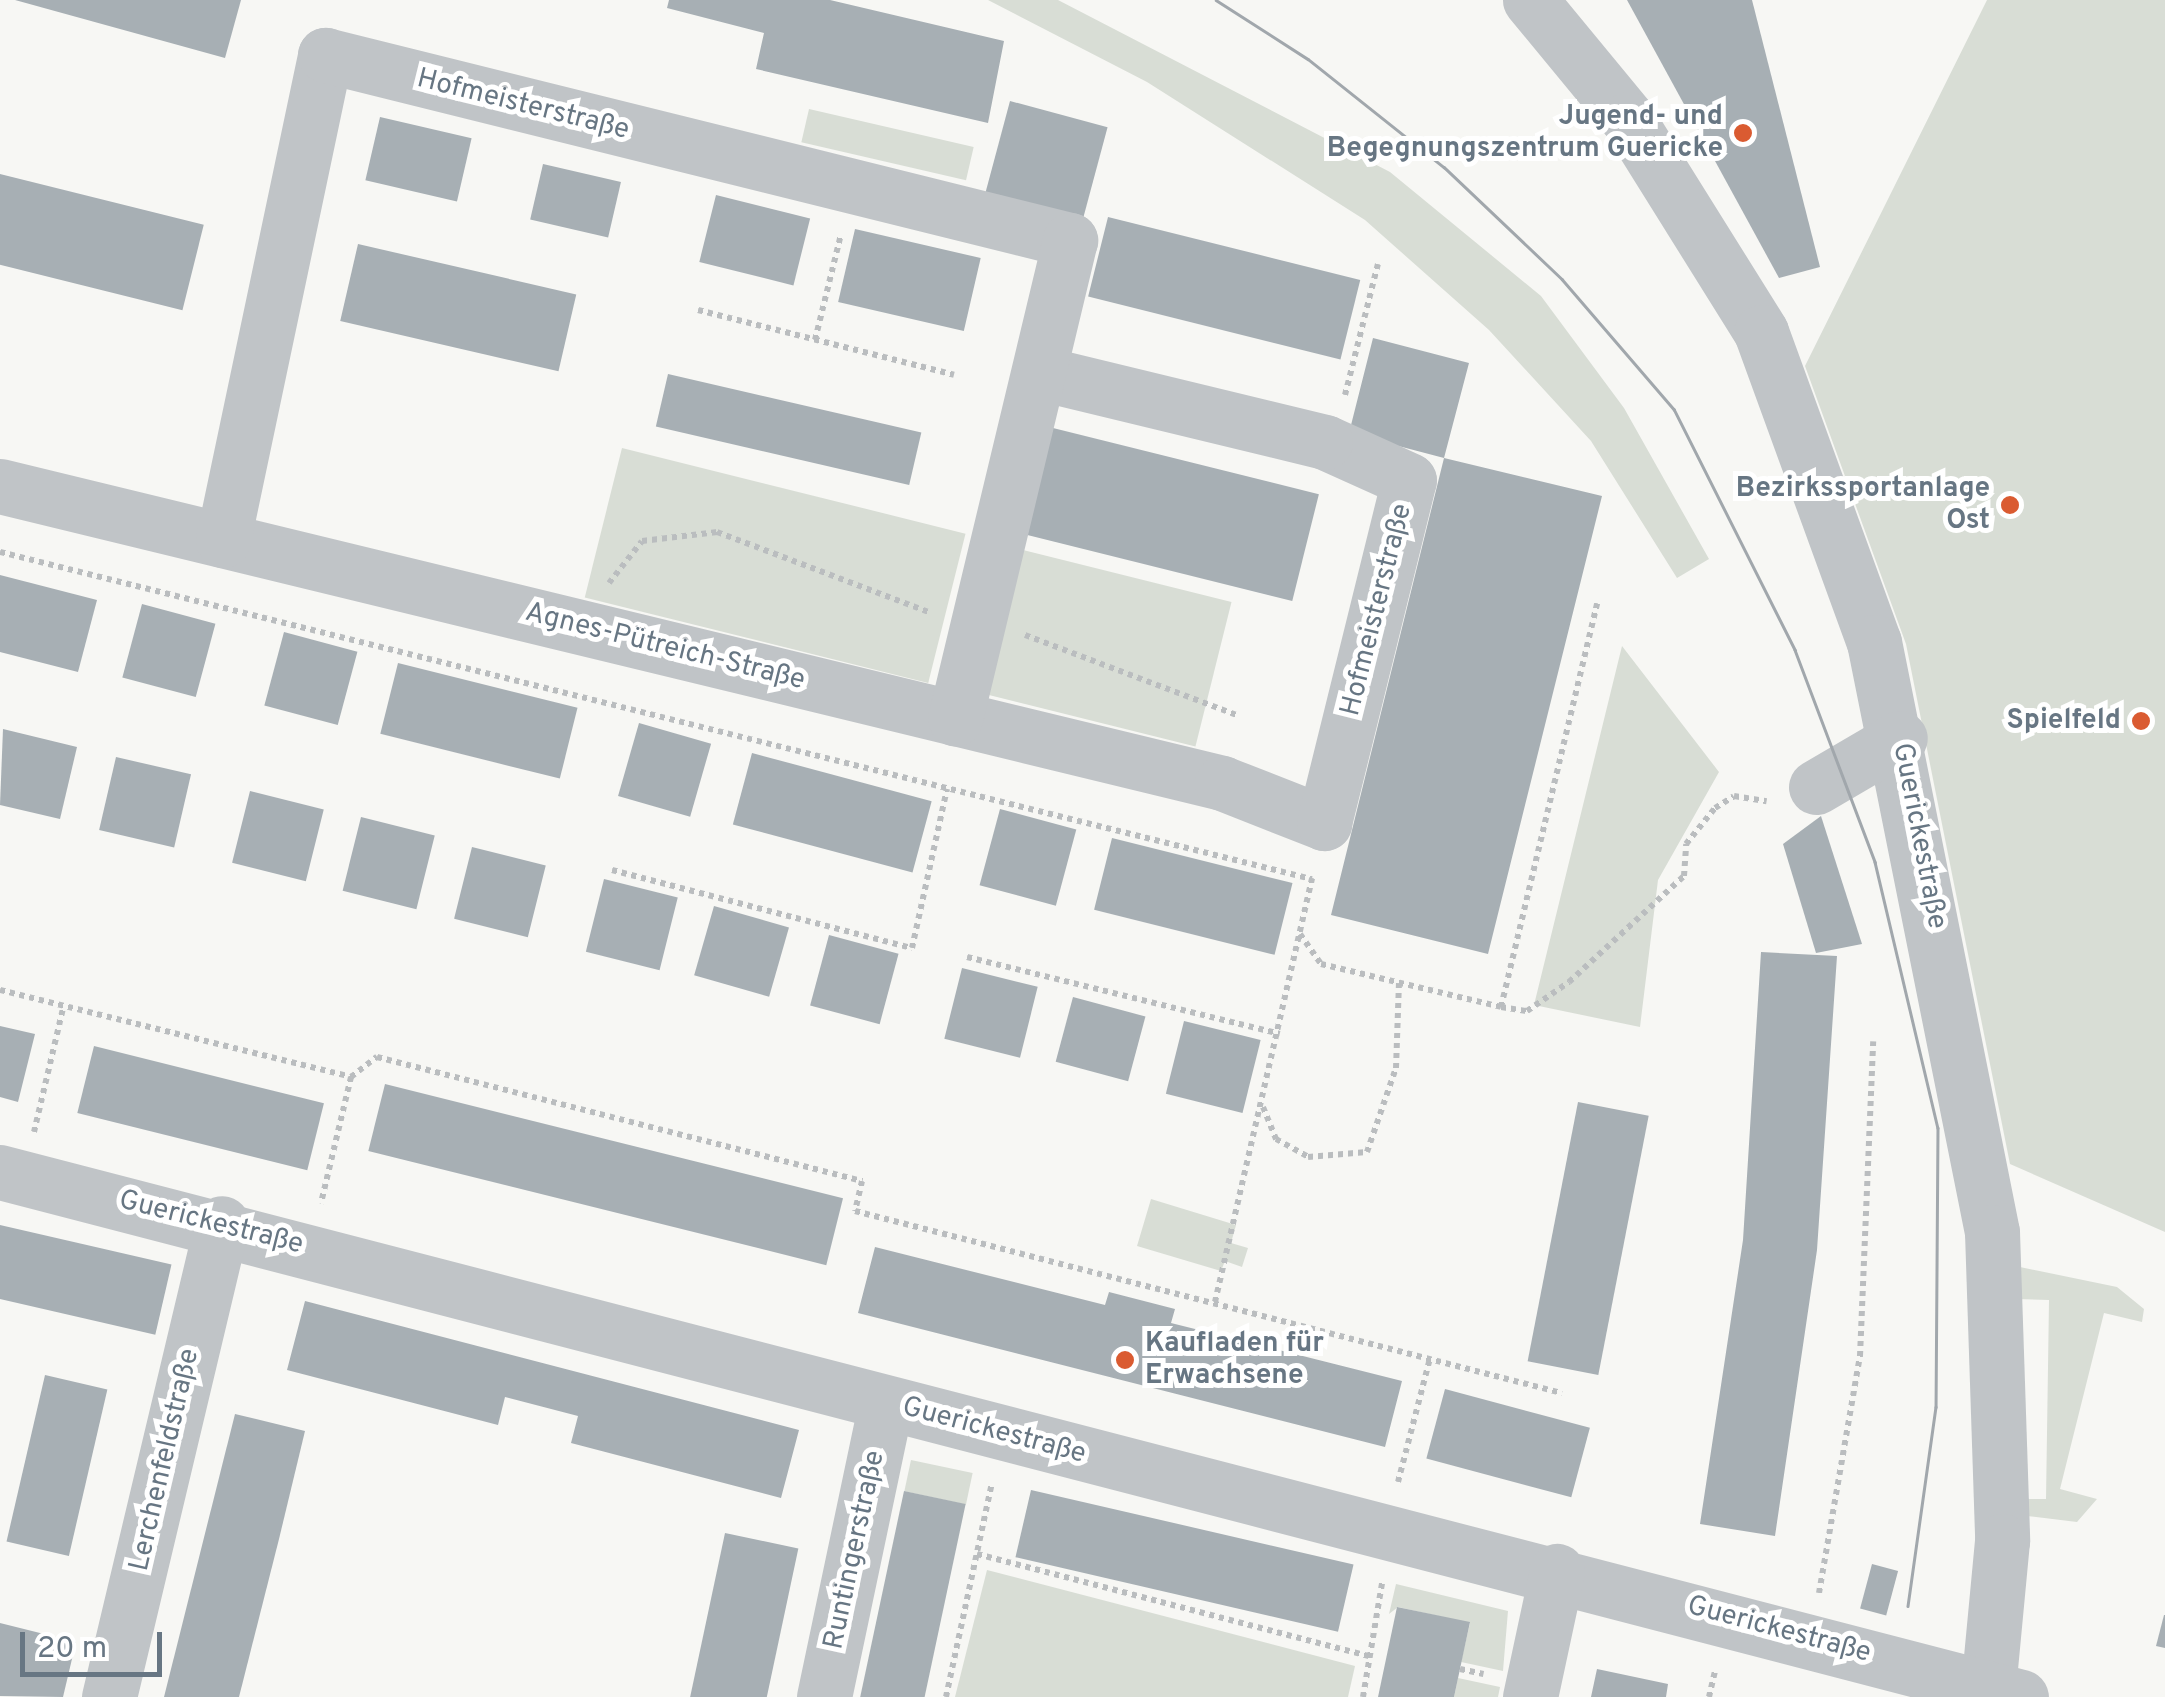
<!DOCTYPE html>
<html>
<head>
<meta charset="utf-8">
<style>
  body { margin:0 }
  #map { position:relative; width:2165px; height:1697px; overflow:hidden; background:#f7f7f4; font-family:Overpass,sans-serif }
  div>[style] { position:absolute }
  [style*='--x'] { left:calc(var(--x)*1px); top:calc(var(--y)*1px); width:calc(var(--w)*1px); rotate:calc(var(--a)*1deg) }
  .green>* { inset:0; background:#d8ddd5; transform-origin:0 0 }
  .building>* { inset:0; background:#a7afb4; transform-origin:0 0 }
  .path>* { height:6px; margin-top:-3px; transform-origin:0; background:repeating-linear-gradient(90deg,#babdbf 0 5px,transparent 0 10px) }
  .minor>* { height:55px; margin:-27.5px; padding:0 27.5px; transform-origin:27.5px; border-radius:27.5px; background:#c0c4c7 }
  .tram>* { height:2.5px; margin:-1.25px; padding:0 1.25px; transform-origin:1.25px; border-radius:1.25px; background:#a1a7ac }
  .dots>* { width:28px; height:28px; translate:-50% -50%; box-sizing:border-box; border:5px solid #fff; border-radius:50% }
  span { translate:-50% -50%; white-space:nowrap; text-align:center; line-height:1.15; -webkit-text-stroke:10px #fff; paint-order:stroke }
  .street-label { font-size:28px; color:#677683 }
  .poi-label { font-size:28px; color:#677683; font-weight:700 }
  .right { translate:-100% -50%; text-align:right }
  .left { translate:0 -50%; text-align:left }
  .scale { position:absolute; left:20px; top:1632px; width:142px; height:45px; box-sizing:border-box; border:5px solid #677683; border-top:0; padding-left:12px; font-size:30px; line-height:35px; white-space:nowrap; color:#677683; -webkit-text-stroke:8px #fff; paint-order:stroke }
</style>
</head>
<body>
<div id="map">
  <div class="green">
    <i style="clip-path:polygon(988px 0,1058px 0,1390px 172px,1541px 296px,1624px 408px,1709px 559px,1677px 578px,1591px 441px,1489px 330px,1365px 220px,1147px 82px)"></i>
    <i style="clip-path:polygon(1987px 0,2165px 0,2165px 1232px,2010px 1164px,1906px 644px,1805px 366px)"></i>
    <i style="left:809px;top:109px;width:169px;height:34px;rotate:13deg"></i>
    <i style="left:622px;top:448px;width:354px;height:154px;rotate:14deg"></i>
    <i style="left:1019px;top:549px;width:219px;height:149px;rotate:14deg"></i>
    <i style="clip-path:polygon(1622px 646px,1719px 772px,1658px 880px,1640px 1027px,1534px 1005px)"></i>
    <i style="clip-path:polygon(1151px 1199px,1236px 1225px,1231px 1243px,1248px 1248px,1242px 1267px,1225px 1261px,1221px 1271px,1137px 1246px)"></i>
    <i style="clip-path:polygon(2020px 1267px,2117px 1287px,2144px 1309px,2142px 1322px,2104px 1313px,2060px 1489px,2097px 1499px,2077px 1522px,2027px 1516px,2027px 1499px,2046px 1499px,2049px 1300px,2014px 1299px)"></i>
    <i style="left:911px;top:1460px;width:63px;height:32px;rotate:12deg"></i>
    <i style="clip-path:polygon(987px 1570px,1355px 1666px,1348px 1697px,955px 1697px)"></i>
    <i style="clip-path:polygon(1396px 1584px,1508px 1611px,1503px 1671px,1461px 1662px,1470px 1623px,1398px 1607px,1389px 1614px)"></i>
    <i style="clip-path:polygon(1458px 1678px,1500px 1687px,1498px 1697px,1454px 1697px)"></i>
  </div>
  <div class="building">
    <i style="clip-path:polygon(15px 0,241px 0,225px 58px)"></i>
    <i style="clip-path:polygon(669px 0,830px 0,1004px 41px,988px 123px,756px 69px,764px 33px,667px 8px)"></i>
    <i style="clip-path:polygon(1627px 0,1752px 0,1820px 267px,1779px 278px)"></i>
    <i style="left:1010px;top:101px;width:101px;height:99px;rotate:15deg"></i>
    <i style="left:380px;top:117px;width:94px;height:65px;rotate:13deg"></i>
    <i style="left:543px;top:164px;width:80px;height:57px;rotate:13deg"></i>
    <i style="left:0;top:174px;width:210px;height:88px;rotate:14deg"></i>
    <i style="left:716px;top:195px;width:97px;height:69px;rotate:14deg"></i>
    <i style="left:1108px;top:217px;width:260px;height:82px;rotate:14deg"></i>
    <i style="left:855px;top:229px;width:129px;height:75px;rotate:13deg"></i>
    <i style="left:358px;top:244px;width:224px;height:79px;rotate:13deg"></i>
    <i style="clip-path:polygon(1373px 338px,1469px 363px,1444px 458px,1602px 496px,1488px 954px,1331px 915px,1444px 458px,1349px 433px)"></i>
    <i style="left:668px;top:374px;width:260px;height:54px;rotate:13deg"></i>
    <i style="left:1053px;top:428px;width:274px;height:110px;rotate:14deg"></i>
    <i style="clip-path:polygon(0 575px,97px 600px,78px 672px,0 652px)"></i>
    <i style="left:142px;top:604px;width:76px;height:76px;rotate:15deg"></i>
    <i style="left:284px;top:632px;width:76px;height:76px;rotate:15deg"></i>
    <i style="left:398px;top:663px;width:185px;height:73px;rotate:14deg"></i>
    <i style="left:639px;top:723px;width:75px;height:76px;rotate:16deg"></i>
    <i style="clip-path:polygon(3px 729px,77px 747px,60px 819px,0 805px)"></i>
    <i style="left:752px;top:753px;width:186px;height:74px;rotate:15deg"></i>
    <i style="left:116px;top:757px;width:77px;height:75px;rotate:13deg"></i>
    <i style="left:250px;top:791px;width:76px;height:74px;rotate:14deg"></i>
    <i style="left:1000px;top:809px;width:79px;height:79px;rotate:15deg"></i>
    <i style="clip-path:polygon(1821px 816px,1862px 944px,1816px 953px,1783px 844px)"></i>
    <i style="left:361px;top:817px;width:76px;height:76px;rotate:14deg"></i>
    <i style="left:1112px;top:838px;width:186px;height:74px;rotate:14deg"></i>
    <i style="left:472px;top:847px;width:76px;height:74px;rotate:14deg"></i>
    <i style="left:604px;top:879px;width:76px;height:75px;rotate:14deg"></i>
    <i style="left:714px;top:906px;width:78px;height:72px;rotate:16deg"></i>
    <i style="left:829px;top:935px;width:72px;height:73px;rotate:15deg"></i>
    <i style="clip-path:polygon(1761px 952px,1837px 956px,1817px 1250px,1775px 1536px,1700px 1524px,1743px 1240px)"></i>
    <i style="left:962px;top:968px;width:78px;height:73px;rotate:14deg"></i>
    <i style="left:1073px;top:997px;width:75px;height:67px;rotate:15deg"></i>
    <i style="left:1184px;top:1021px;width:79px;height:75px;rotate:14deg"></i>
    <i style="clip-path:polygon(0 1026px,35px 1034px,18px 1102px,0 1097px)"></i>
    <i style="left:94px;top:1046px;width:237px;height:69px;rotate:14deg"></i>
    <i style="left:385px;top:1084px;width:472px;height:69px;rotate:14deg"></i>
    <i style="left:1578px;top:1102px;width:72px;height:264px;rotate:11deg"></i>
    <i style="left:0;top:1225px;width:176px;height:72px;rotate:13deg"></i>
    <i style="clip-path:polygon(875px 1247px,1105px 1305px,1109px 1292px,1175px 1309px,1171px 1323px,1402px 1381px,1385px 1447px,858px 1313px)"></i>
    <i style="clip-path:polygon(305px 1301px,799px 1430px,781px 1498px,571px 1443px,578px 1416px,505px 1397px,498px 1425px,287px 1370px)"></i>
    <i style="left:45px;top:1375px;width:64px;height:171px;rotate:13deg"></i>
    <i style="left:1445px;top:1389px;width:150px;height:72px;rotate:15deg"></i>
    <i style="clip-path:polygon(235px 1414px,305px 1431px,279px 1539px,239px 1697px,164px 1697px)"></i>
    <i style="left:1031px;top:1490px;width:331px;height:69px;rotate:13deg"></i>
    <i style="left:904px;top:1491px;width:63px;height:211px;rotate:12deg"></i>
    <i style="left:725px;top:1533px;width:75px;height:168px;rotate:12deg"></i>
    <i style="left:1872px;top:1564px;width:27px;height:46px;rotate:15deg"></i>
    <i style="clip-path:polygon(1397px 1607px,1470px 1622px,1454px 1697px,1378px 1697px)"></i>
    <i style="clip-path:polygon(2164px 1615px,2165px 1615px,2165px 1648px,2156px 1646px)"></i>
    <i style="clip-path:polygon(0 1623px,76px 1642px,63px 1697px,0 1696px)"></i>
    <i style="clip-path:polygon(1597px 1669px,1668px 1684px,1666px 1697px,1591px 1697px)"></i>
  </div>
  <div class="path">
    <i style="--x:698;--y:310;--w:264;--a:14.2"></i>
    <i style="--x:815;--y:340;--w:109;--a:-76.2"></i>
    <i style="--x:1345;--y:395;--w:135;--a:-75.9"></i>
    <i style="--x:0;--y:552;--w:1352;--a:14"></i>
    <i style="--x:609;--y:583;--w:53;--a:-51.8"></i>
    <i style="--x:642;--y:541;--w:76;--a:-6.8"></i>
    <i style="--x:717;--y:532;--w:229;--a:20.7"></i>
    <i style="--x:1025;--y:635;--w:229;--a:20.7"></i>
    <i style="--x:612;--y:870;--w:310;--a:14.6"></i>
    <i style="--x:912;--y:948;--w:163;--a:-77.6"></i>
    <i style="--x:1300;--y:934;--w:37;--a:55"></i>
    <i style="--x:1321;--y:964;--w:185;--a:13.4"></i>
    <i style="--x:1501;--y:1007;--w:415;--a:-76.6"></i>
    <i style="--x:967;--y:957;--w:322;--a:13.8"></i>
    <i style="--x:0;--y:990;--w:362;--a:13.9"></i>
    <i style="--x:351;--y:1077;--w:130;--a:103.4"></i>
    <i style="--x:1501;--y:1007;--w:26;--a:9"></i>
    <i style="--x:1527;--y:1011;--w:51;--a:-34.6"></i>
    <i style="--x:1569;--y:982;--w:156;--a:-42.7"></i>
    <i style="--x:1684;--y:876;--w:32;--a:-86"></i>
    <i style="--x:1686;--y:844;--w:46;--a:-51.1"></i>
    <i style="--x:1715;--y:808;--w:22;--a:-32"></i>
    <i style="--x:1734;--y:796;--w:33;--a:9"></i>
    <i style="--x:351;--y:1077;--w:33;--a:-38"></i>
    <i style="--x:377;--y:1057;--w:501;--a:14.34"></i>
    <i style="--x:862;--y:1181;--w:31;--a:103"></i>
    <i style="--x:855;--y:1211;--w:730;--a:14.44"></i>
    <i style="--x:1263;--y:1107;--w:35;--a:68"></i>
    <i style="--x:1276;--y:1139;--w:37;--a:29"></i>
    <i style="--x:1308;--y:1157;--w:59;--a:-4.8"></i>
    <i style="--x:1367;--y:1152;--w:89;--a:-71"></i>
    <i style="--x:1396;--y:1068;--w:85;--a:-88"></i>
    <i style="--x:34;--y:1132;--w:127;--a:-76.8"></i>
    <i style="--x:1215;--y:1302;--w:435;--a:-77.1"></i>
    <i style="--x:1398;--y:1482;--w:128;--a:-75.5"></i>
    <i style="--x:977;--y:1554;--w:408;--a:14.6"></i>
    <i style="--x:1819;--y:1593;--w:241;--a:-80.2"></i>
    <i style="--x:1860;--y:1356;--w:315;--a:-87.6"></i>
    <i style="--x:1460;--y:1669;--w:24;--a:12"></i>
    <i style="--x:946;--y:1697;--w:219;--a:-77.9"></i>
    <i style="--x:1363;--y:1697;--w:116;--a:-80.5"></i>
    <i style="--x:1709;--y:1697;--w:28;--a:-77"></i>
  </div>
  <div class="minor">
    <i style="--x:1530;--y:0;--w:154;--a:50.5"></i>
    <i style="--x:1628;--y:119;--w:251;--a:58"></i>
    <i style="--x:1761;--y:332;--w:330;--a:70"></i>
    <i style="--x:1874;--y:642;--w:602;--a:78.69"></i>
    <i style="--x:1992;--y:1232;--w:309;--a:88.1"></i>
    <i style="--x:2002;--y:1541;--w:148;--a:95.4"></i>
    <i style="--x:0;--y:486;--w:1258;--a:13.66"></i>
    <i style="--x:1222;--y:783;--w:110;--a:21.4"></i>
    <i style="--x:1324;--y:823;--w:353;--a:-76.1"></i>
    <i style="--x:1409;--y:480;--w:92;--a:-155.7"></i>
    <i style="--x:1325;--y:442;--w:293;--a:-166.4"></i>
    <i style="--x:223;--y:540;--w:496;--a:-78.1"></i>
    <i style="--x:325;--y:55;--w:768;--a:13.95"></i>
    <i style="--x:1070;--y:240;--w:492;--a:103.5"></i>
    <i style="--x:1816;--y:787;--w:97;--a:-30.3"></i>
    <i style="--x:0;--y:1172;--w:2088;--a:14.56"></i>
    <i style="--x:109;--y:1697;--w:487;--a:-76.6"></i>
    <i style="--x:824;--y:1697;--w:300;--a:-78.1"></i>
    <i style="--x:1530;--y:1697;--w:129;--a:-77.9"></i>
  </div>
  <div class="tram">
    <i style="--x:1216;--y:0;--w:109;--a:32.7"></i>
    <i style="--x:1308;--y:59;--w:174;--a:38.5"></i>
    <i style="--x:1444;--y:167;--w:163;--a:43.5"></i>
    <i style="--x:1562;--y:279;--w:172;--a:49.3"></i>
    <i style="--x:1674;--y:409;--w:270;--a:63.3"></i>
    <i style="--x:1795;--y:650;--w:227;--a:69.3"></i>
    <i style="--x:1875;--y:862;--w:273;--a:76.7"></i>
    <i style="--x:1938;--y:1128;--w:279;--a:90.4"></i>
    <i style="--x:1936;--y:1407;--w:201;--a:98"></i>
  </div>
  <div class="dots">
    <i style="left:1743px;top:133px;background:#da5b31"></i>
    <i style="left:2010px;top:505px;background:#da5b31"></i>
    <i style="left:2141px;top:721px;background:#da5b31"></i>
    <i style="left:1125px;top:1360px;background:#da5b31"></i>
  </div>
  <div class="street-label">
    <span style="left:523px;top:105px;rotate:14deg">Hofmeisterstraße</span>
    <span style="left:1377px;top:610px;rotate:-76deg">Hofmeisterstraße</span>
    <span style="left:665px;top:647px;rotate:14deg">Agnes-Pütreich-Straße</span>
    <span style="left:1919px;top:836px;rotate:79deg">Guerickestraße</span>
    <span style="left:211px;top:1223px;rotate:14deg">Guerickestraße</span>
    <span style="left:994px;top:1431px;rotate:15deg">Guerickestraße</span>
    <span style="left:165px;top:1460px;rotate:-77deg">Lerchenfeldstraße</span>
    <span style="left:855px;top:1550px;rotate:-78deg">Runtingerstraße</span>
    <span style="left:1779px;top:1630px;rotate:15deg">Guerickestraße</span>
  </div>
  <div class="poi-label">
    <span class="right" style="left:1723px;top:133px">Jugend- und<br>Begegnungszentrum Guericke</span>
    <span class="right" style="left:1990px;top:505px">Bezirkssportanlage<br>Ost</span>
    <span class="right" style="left:2121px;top:721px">Spielfeld</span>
    <span class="left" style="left:1145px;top:1360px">Kaufladen für<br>Erwachsene</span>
  </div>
  <div class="scale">20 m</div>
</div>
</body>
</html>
